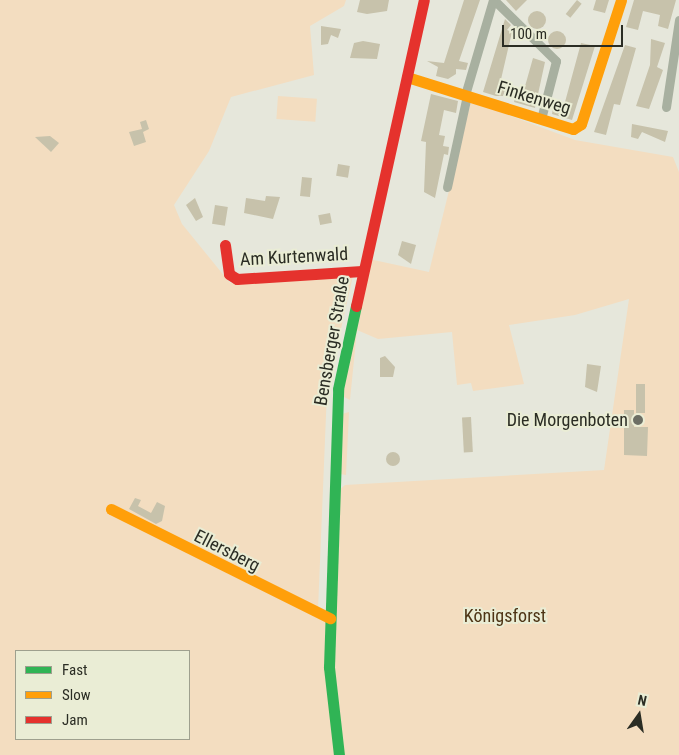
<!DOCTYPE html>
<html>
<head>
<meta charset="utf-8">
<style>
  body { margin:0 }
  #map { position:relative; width:679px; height:755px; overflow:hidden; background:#e6e7db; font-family:"Roboto Condensed",sans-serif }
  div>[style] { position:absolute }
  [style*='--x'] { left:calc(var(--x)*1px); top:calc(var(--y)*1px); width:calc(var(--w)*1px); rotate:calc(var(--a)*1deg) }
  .green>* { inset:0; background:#f3ddc0; transform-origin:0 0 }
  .building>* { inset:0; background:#c7c2ab; transform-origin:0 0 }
  .round { border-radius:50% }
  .street>* { height:9px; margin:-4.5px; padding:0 4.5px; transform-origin:4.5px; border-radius:4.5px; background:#a8b0a0 }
  .fast>* { height:11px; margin:-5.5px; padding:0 5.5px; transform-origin:5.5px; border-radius:5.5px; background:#30b455 }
  .slow>* { height:11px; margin:-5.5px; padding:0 5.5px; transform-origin:5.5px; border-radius:5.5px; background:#ff9f0a }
  .jam>* { height:11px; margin:-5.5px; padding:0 5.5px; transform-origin:5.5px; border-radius:5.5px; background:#e5322d }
  .dots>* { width:14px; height:14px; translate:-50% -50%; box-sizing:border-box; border:2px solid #eaedd5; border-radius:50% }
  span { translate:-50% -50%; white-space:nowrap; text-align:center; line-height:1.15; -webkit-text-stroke:4px #eaedd5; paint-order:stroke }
  .street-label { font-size:18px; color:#2b2d24 }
  .poi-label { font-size:18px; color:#2b2d24 }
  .right { translate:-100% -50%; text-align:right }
  .park-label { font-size:18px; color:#4d3415 }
  .legend { position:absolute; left:15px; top:650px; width:175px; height:90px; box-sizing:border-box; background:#eaedd5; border:1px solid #9ea08e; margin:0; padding:6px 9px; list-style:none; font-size:15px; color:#2b2d24 }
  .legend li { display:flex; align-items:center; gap:10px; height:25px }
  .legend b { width:25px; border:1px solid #9ea08e }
  .north { position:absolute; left:614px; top:690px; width:50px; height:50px; -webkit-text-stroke:4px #eaedd5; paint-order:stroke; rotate:13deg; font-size:14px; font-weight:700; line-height:20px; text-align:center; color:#2b2d24 }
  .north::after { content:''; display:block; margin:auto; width:18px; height:22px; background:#2b2d24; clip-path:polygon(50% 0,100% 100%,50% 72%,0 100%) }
  .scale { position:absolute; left:502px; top:25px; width:121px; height:22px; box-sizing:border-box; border:2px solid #2b2d24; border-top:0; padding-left:6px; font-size:15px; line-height:18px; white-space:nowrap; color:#2b2d24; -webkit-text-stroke:4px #eaedd5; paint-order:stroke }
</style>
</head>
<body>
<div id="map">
  <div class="green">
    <i style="clip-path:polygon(evenodd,0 0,346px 0,344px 6px,310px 26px,314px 75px,231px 97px,209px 151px,174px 205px,182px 224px,230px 283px,354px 271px,327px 391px,318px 610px,334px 619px,337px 492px,345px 485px,604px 470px,629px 299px,575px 315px,509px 325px,524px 384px,473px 391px,471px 383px,457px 385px,452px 332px,378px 339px,357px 330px,350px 400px,342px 396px,369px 259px,429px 272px,471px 101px,575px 140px,673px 157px,679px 172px,679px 755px,0 755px,0 0,16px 651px,189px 651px,189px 739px,16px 739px,16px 651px)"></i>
    <i style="left:278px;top:96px;width:39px;height:23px;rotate:4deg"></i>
    <i style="clip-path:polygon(349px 412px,346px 475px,340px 474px,342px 414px)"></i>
  </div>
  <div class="building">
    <i style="clip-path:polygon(360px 0,389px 0,387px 11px,367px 14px,357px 12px)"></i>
    <i style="clip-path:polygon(464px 0,480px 0,459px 61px,468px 63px,466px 70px,456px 69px,456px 74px,448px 79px,436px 76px,438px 67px,427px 61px,444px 63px)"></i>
    <i style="clip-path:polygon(506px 0,527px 0,516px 11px)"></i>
    <i style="left:577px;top:0;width:6px;height:18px;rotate:39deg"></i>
    <i style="clip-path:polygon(596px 0,609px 0,605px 13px,593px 10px)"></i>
    <i style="clip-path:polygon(634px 0,676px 0,668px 29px,658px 26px,660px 15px,643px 11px,638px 30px,626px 27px)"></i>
    <i class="round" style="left:528px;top:11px;width:18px;height:18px"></i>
    <i style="clip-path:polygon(505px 19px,511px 25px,507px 30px,512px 32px,499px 88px,505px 90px,503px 96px,496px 96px,483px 92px)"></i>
    <i style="clip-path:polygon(321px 26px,341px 29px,338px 38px,331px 35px,328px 44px,321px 45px)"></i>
    <i class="round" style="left:548px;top:31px;width:18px;height:18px"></i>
    <i style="clip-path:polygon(651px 39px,665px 43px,657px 67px,663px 70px,649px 109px,636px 106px,650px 65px)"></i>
    <i style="clip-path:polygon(363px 41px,380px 44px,377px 59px,350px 58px,354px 43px)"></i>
    <i style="clip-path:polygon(581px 43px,595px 46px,572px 120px,552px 114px,553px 108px,562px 110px,565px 102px)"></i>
    <i style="clip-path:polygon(625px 45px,636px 48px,620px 105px,614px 104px,606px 135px,594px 132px)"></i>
    <i style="clip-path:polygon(533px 58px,545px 62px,535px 108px,514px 102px,516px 95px,522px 97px)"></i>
    <i style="clip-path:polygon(431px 94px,458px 101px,456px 113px,444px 110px,439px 135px,445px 136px,443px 146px,449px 147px,448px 155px,444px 154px,435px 198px,424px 192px,426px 142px,421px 141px)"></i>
    <i style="clip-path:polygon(146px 120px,149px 129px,143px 132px,146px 142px,134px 146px,129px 132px,142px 129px,140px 122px)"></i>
    <i style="clip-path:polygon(632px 124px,668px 131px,665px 142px,642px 132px,638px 139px,631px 137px)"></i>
    <i style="clip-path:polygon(50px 136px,59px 143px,51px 152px,35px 137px)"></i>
    <i style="left:338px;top:164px;width:12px;height:12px;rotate:9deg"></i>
    <i style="left:302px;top:177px;width:10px;height:19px;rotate:6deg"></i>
    <i style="clip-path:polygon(266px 196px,280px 197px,273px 219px,244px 213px,246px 198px,265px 201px)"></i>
    <i style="clip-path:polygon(195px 198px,203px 217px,196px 221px,186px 205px)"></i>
    <i style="left:215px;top:205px;width:13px;height:19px;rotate:9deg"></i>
    <i style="left:330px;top:213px;width:10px;height:12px;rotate:79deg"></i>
    <i style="clip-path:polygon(402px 241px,416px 245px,411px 264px,398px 255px)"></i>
    <i style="clip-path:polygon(385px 356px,395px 367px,393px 377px,380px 377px,380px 358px)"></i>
    <i style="clip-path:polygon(587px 364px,601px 366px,597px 392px,585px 387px)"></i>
    <i style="left:636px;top:384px;width:9px;height:29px"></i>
    <i style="clip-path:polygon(624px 410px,634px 410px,634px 427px,648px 427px,647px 456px,624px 455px)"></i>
    <i style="left:471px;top:417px;width:35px;height:9px;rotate:87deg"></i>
    <i class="round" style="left:386px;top:452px;width:14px;height:14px"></i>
    <i style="clip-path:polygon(135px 498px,141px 500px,138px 506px,151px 513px,157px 502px,165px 506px,162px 521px,156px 524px,129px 509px)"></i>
  </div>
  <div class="street">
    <i style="--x:494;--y:0;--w:87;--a:44.5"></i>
    <i style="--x:556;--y:61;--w:60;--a:104.5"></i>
    <i style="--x:465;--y:95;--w:99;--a:-73.6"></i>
    <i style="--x:666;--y:107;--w:88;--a:-81.5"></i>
    <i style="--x:447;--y:187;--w:94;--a:-77.7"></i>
  </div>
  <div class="fast">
    <i style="--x:339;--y:755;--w:89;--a:-96.5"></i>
    <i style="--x:329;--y:667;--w:278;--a:-88.1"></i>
    <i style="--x:338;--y:389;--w:85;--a:-77.8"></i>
  </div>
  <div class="slow">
    <i style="--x:407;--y:77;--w:174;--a:17.4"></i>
    <i style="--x:573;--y:129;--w:9;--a:-32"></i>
    <i style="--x:581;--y:124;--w:130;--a:-72.1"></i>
    <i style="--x:111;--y:509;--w:245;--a:26.5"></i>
  </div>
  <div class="jam">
    <i style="--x:225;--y:245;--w:29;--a:82"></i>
    <i style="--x:229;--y:274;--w:9;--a:32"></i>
    <i style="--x:237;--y:279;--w:125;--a:-3.7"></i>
    <i style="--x:356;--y:306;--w:313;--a:-77.5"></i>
  </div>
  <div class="dots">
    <i style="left:638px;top:420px;background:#6c6e64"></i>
  </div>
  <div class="street-label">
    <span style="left:534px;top:98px;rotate:17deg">Finkenweg</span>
    <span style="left:294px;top:257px;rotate:-3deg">Am Kurtenwald</span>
    <span style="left:332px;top:341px;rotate:-80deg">Bensberger Straße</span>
    <span style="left:227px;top:551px;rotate:27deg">Ellersberg</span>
  </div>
  <div class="poi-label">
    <span class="right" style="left:628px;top:420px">Die Morgenboten</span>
  </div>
  <div class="park-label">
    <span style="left:505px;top:616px">Königsforst</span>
  </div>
  <ul class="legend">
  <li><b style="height:6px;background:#30b455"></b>Fast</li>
  <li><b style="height:6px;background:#ff9f0a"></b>Slow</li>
  <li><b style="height:6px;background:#e5322d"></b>Jam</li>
  </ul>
  <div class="north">N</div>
  <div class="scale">100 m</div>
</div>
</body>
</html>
